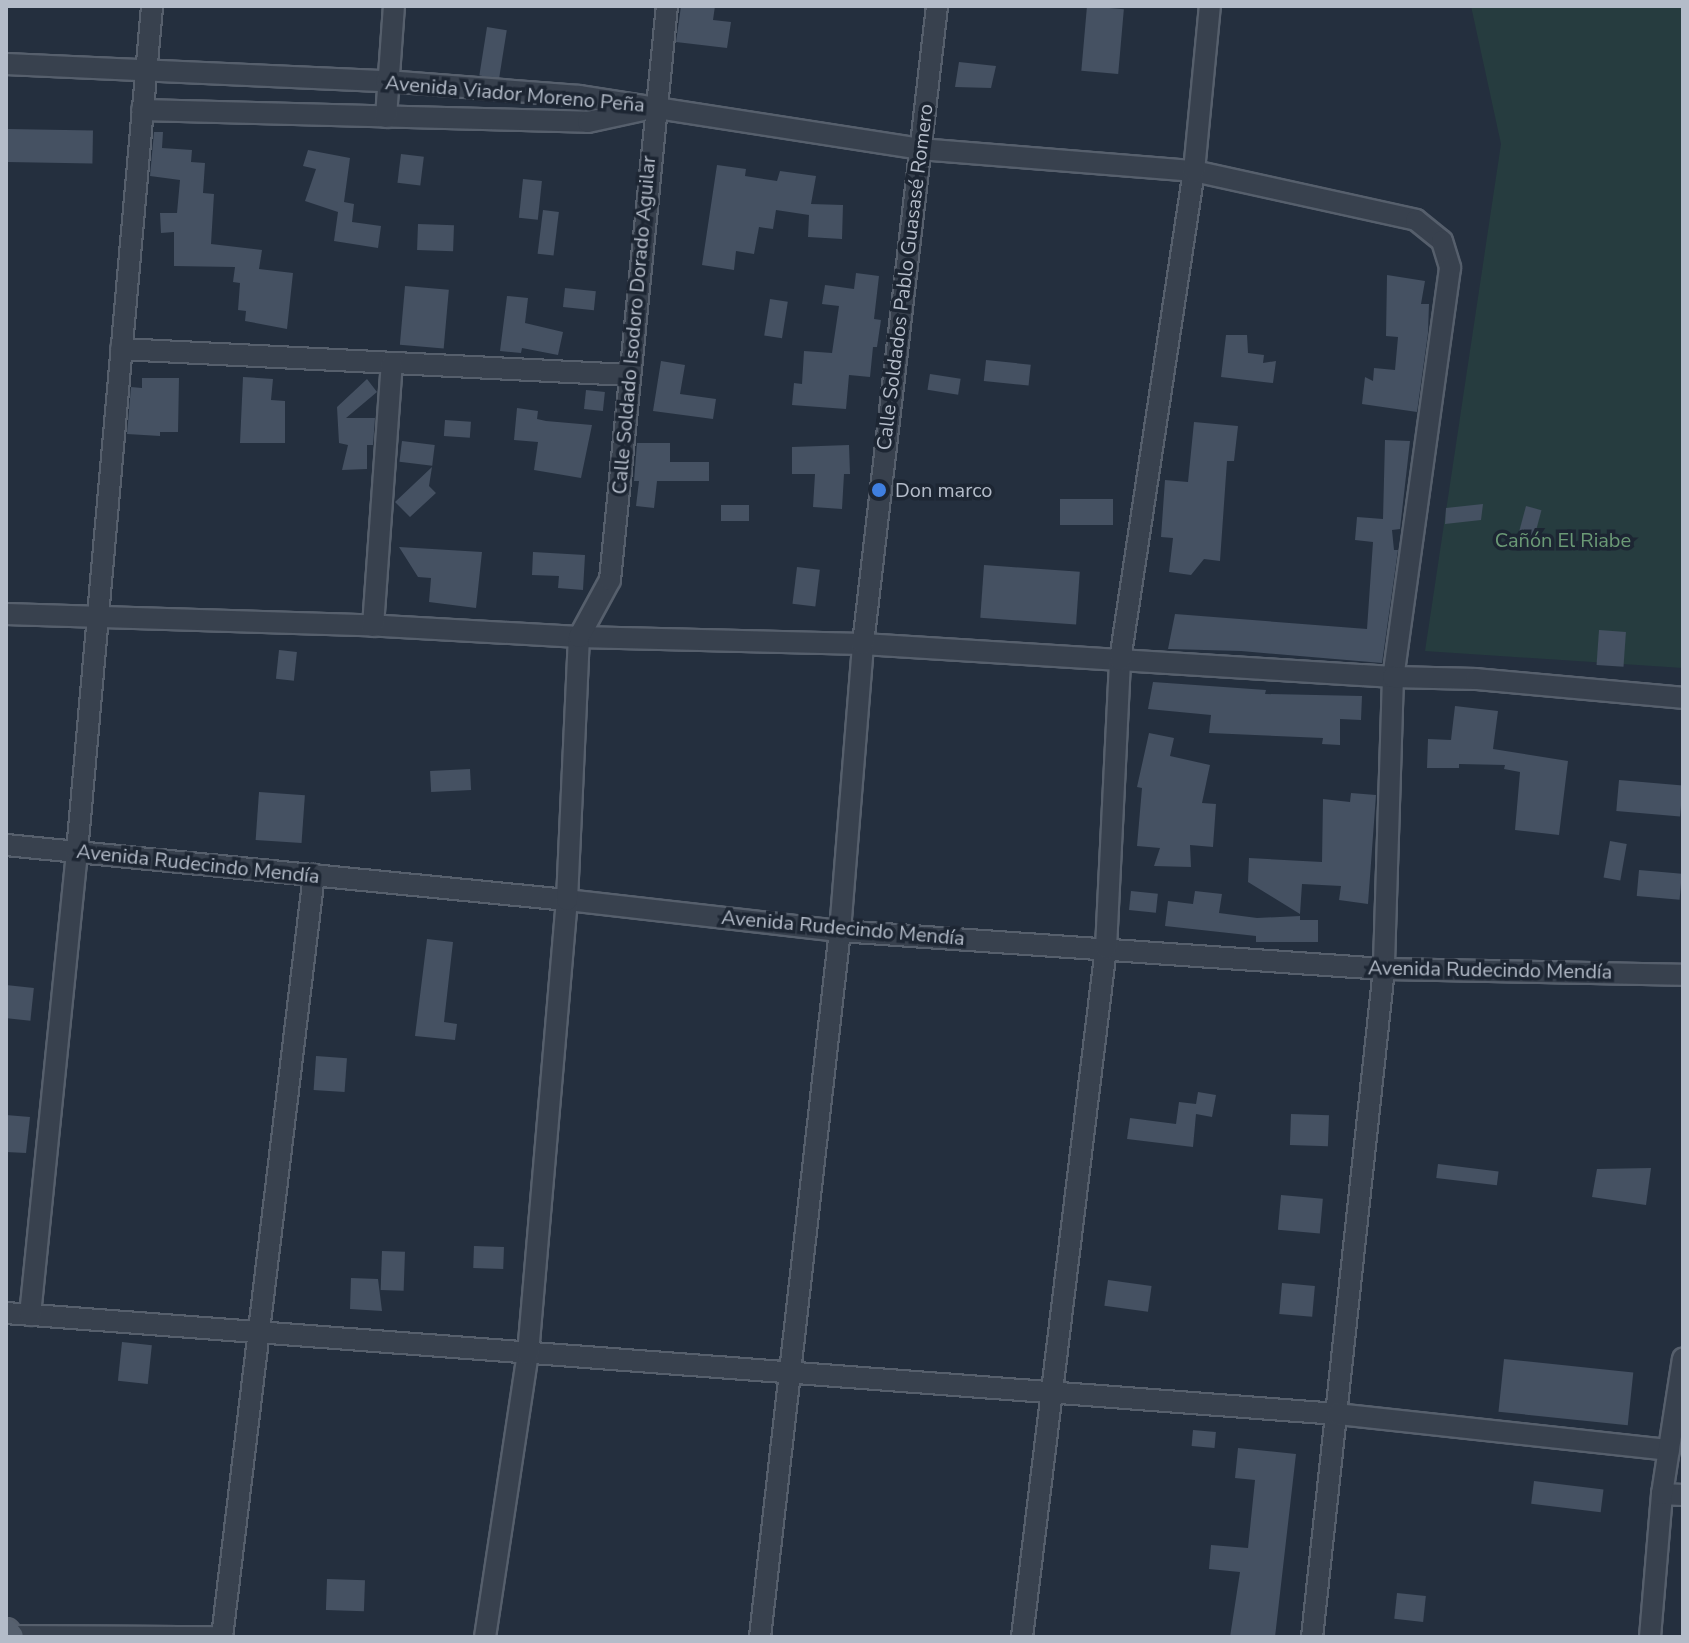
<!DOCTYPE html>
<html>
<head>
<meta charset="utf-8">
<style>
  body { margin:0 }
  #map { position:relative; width:1689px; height:1643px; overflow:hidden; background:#242f3e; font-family:"Nunito Sans",sans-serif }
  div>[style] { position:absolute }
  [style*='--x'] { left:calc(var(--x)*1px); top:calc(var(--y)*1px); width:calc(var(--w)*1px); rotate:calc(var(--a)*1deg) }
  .green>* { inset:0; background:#263c3f }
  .building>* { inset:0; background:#455162; transform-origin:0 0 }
  .roads { filter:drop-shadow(2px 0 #565f6c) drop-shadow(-2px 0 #565f6c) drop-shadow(0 2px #565f6c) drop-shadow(0 -2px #565f6c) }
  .minor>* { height:20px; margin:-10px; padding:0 10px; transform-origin:10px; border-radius:10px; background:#38414e }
  .major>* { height:26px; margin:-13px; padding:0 13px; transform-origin:13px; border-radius:13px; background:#56606e }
  .dots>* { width:22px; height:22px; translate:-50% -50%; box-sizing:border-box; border:4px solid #1d2633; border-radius:50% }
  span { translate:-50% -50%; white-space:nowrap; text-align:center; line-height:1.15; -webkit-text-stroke:7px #1d2633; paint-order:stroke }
  .street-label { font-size:20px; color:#b4bcc9 }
  .poi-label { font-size:20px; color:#b4bcc9 }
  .left { translate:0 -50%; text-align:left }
  .park-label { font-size:20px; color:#6b9a76 }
  .frame { position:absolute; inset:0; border:8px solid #b4bcc9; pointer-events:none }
</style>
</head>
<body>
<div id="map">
  <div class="green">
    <i style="clip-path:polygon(1471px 6px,1683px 6px,1683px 668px,1425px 651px,1501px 144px)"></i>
  </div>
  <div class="building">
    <i style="clip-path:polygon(681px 6px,715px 6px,713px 20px,731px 22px,727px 48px,676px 42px)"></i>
    <i style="left:1087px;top:6px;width:37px;height:65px;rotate:5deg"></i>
    <i style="left:487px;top:27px;width:20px;height:49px;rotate:9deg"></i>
    <i style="clip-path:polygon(959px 62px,996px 66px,991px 88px,955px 87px)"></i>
    <i style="left:8px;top:129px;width:85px;height:33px;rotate:1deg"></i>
    <i style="clip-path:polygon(154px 132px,163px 132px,162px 148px,192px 150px,191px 162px,205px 163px,203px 193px,214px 194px,211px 244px,262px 250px,259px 269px,293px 273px,287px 329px,245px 321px,246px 311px,238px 310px,240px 283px,233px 282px,235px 267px,174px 266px,174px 232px,161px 233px,160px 213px,177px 213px,180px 180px,150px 176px)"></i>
    <i style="clip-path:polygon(308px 150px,350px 158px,344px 202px,354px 204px,352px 222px,381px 226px,378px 248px,334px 241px,338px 212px,305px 201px,316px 169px,303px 166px)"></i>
    <i style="left:401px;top:154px;width:23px;height:29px;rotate:7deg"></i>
    <i style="clip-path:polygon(717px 165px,746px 169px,745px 176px,777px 181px,780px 171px,816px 176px,811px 204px,843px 205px,842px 239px,808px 237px,809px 215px,776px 210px,773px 229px,759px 227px,754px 254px,736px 251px,734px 270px,702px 265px)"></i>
    <i style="left:523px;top:179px;width:19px;height:39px;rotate:6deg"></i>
    <i style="left:543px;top:210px;width:16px;height:44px;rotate:7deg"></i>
    <i style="left:418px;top:224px;width:36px;height:26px;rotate:2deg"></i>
    <i style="clip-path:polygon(856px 273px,879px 276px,874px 319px,881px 320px,877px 347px,873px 347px,870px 377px,849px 375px,846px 409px,792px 405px,794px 383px,802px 384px,804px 351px,832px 353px,839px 306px,822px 304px,825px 285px,854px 289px)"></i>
    <i style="clip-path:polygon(1387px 275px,1425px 281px,1421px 304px,1429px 304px,1428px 333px,1417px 412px,1362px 404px,1365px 377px,1373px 381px,1374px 368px,1395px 370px,1398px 337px,1386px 336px)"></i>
    <i style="left:405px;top:286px;width:44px;height:59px;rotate:5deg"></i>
    <i style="left:565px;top:288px;width:31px;height:19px;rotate:6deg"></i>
    <i style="clip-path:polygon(507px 296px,528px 298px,525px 323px,563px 332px,558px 355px,522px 348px,521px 353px,500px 351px)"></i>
    <i style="left:770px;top:299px;width:18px;height:37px;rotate:9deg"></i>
    <i style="clip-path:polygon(1226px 335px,1247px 335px,1248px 353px,1264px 355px,1263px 363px,1276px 361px,1273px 383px,1221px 377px)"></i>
    <i style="left:986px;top:360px;width:45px;height:21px;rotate:6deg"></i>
    <i style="clip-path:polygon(661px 361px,685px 365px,680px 394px,716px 399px,713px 419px,653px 411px)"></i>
    <i style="left:930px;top:374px;width:31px;height:16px;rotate:9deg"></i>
    <i style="clip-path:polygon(243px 377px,273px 379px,271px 400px,285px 401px,285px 443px,240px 443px)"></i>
    <i style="clip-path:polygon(142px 378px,179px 378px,178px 432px,160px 432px,160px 436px,127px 434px,131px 387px,142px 388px)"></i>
    <i style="clip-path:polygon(367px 379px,377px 392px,346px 418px,375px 418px,373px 445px,367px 445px,367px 469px,342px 470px,348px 445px,339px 443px,337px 407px)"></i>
    <i style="left:586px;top:390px;width:19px;height:19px;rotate:6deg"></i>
    <i style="clip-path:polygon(517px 408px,538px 411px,537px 419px,546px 421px,592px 425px,581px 478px,534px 470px,538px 442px,514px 440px)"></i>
    <i style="left:445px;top:420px;width:26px;height:16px;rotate:4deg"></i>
    <i style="clip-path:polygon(1194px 422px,1238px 426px,1234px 461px,1227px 461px,1220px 561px,1204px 559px,1191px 575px,1169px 572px,1173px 538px,1161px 537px,1165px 480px,1188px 482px)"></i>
    <i style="clip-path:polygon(1385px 440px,1410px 441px,1400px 529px,1392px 530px,1394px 550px,1398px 550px,1382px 663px,1241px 651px,1168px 649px,1175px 614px,1367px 629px,1373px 542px,1355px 540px,1357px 517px,1383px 519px)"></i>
    <i style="left:402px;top:441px;width:33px;height:21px;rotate:7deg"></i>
    <i style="clip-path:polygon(637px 443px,670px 443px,670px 462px,709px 462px,709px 481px,657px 481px,654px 508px,636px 506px,639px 481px,634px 481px)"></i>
    <i style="clip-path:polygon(849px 445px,850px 474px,844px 474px,842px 509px,813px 507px,815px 474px,792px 474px,792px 447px)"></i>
    <i style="clip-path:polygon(432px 467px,429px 486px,436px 493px,410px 517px,395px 502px)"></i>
    <i style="left:1060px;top:499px;width:53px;height:26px"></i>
    <i style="clip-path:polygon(1483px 504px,1481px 520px,1445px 524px,1446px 508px)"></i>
    <i style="left:721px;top:505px;width:28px;height:16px"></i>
    <i style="left:1526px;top:506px;width:16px;height:29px;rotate:15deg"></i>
    <i style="clip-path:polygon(399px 547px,482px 552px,476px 608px,429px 602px,431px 578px,418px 577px)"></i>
    <i style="clip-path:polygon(533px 552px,585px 555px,583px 590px,558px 588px,559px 576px,532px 575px)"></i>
    <i style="left:984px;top:565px;width:96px;height:53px;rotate:4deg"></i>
    <i style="left:797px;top:567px;width:23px;height:37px;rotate:7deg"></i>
    <i style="left:1599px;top:630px;width:27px;height:35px;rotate:4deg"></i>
    <i style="left:279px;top:650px;width:18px;height:29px;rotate:6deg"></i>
    <i style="clip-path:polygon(1153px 682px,1266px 690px,1265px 694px,1362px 696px,1361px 720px,1340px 719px,1340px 745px,1322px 744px,1323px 738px,1209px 733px,1211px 715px,1148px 709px)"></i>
    <i style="clip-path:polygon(1455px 706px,1498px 711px,1493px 749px,1568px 761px,1559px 835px,1515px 830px,1520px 772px,1504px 769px,1505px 765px,1459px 764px,1459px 768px,1427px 768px,1428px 739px,1451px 740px)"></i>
    <i style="clip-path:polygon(1149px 733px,1174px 738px,1170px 756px,1210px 765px,1202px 803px,1216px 804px,1213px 847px,1190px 845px,1191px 867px,1154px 866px,1160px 848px,1137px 846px,1142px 788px,1137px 787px)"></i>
    <i style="left:470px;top:769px;width:21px;height:40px;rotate:87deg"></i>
    <i style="left:1619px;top:780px;width:64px;height:31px;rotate:5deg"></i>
    <i style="left:259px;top:792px;width:46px;height:48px;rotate:4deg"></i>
    <i style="clip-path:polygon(1351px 793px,1376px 795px,1368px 904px,1339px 900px,1341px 886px,1302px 884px,1300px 914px,1248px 882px,1249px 858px,1322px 862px,1323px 799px,1350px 802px)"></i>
    <i style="left:1610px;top:841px;width:17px;height:37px;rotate:10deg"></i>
    <i style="left:1639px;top:870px;width:43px;height:26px;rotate:5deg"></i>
    <i style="left:1131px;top:891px;width:27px;height:19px;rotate:6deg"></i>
    <i style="clip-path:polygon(1195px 891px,1222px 894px,1219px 913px,1257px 918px,1300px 916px,1300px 920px,1318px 920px,1318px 942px,1256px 942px,1256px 936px,1165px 926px,1168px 901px,1193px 904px)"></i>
    <i style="clip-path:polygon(427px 939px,453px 942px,444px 1022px,457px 1024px,455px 1040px,415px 1036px)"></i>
    <i style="left:6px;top:985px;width:28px;height:33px;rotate:6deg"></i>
    <i style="left:316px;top:1056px;width:31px;height:34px;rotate:4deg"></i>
    <i style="clip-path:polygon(1198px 1092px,1216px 1095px,1212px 1117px,1196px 1114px,1193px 1147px,1127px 1139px,1130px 1118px,1176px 1124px,1179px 1102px,1196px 1104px)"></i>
    <i style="left:1291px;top:1114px;width:38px;height:31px;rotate:2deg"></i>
    <i style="clip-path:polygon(6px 1115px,30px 1117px,26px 1153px,6px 1152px)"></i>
    <i style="left:1438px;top:1164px;width:61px;height:14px;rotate:7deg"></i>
    <i style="clip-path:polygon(1651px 1168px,1646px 1205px,1592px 1197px,1597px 1169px)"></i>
    <i style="left:1281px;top:1195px;width:42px;height:35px;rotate:5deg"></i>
    <i style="left:474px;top:1246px;width:30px;height:22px;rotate:2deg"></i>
    <i style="left:382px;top:1251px;width:23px;height:39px;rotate:2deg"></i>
    <i style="clip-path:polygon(351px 1278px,378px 1279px,382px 1311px,350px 1309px)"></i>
    <i style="left:1108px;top:1280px;width:44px;height:26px;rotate:8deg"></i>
    <i style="left:1282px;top:1283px;width:33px;height:31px;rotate:5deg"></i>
    <i style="left:122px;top:1342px;width:30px;height:39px;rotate:6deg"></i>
    <i style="left:1504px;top:1359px;width:130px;height:53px;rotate:6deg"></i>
    <i style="left:1193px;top:1430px;width:23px;height:16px;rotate:5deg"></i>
    <i style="clip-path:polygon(1238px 1448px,1296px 1454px,1275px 1637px,1230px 1637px,1240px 1572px,1209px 1569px,1211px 1545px,1248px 1548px,1255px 1480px,1235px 1478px)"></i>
    <i style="left:1534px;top:1481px;width:70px;height:23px;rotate:7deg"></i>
    <i style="left:327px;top:1579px;width:38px;height:31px;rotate:2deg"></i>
    <i style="left:1397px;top:1593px;width:29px;height:26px;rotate:6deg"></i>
  </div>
  <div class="roads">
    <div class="minor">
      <i style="--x:6;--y:64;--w:380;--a:2.6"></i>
      <i style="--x:386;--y:81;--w:194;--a:4.4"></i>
      <i style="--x:579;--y:96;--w:345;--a:8.8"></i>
      <i style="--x:920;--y:149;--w:275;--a:4.6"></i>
      <i style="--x:1194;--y:171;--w:227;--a:12.4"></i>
      <i style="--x:1416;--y:220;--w:33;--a:39"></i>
      <i style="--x:1442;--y:241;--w:28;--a:73"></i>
      <i style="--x:1450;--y:268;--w:413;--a:97.9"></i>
      <i style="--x:1393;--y:677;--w:292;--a:91.8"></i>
      <i style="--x:1384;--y:969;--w:672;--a:96.15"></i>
      <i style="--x:142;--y:110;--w:446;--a:1.5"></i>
      <i style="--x:588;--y:122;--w:56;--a:-12.3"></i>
      <i style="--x:386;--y:117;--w:111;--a:-85.9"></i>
      <i style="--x:121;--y:349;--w:509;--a:2.93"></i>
      <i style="--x:6;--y:614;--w:377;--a:1.8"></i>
      <i style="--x:383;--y:626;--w:196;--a:3.2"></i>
      <i style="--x:579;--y:637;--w:284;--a:1.4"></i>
      <i style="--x:863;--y:644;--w:531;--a:3.56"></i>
      <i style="--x:1393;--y:677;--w:83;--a:1.4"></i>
      <i style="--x:1476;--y:679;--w:208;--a:5.2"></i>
      <i style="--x:373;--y:626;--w:263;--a:-85.9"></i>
      <i style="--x:6;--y:845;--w:564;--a:5.6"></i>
      <i style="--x:567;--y:900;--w:275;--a:6.5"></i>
      <i style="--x:840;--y:931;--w:545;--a:4"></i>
      <i style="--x:1384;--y:969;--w:299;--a:1.1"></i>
      <i style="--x:6;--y:1313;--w:1335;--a:4.34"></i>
      <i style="--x:1337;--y:1414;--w:334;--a:6.2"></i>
      <i style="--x:30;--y:1315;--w:465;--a:-84.2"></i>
      <i style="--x:77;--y:852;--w:849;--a:-84.93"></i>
      <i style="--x:1662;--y:1494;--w:21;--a:3"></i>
      <i style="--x:6;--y:1636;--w:217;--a:0.3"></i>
      <i style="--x:222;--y:1637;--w:768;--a:-83.12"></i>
      <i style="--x:485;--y:1637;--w:286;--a:-81.4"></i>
      <i style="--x:528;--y:1354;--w:456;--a:-85.1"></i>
      <i style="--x:567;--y:900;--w:263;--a:-87.4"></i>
      <i style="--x:579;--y:637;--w:65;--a:-61.5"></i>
      <i style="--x:610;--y:580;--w:577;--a:-84.33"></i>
      <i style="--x:760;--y:1637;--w:711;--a:-83.54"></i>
      <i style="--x:840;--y:931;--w:288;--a:-85.4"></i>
      <i style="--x:863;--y:644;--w:642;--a:-83.38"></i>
      <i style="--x:1022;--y:1637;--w:694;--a:-83.05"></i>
      <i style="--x:1106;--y:948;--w:288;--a:-87.2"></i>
      <i style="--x:1120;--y:660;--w:495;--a:-81.4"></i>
      <i style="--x:1194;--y:171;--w:166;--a:-84.5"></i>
      <i style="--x:1650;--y:1637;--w:144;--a:-85.2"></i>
      <i style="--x:1662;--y:1494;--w:137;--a:-81.2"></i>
    </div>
    <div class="major">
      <i style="--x:6;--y:1632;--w:6;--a:51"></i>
    </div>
  </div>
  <div class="dots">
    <i style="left:879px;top:490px;background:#3f7fe0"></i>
  </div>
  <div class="street-label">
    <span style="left:515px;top:94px;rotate:5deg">Avenida Viador Moreno Peña</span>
    <span style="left:905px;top:277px;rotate:-83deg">Calle Soldados Pablo Guasasé Romero</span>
    <span style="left:634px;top:325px;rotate:-85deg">Calle Soldado Isodoro Dorado Aguilar</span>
    <span style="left:198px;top:864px;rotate:6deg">Avenida Rudecindo Mendía</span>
    <span style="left:843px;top:928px;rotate:5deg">Avenida Rudecindo Mendía</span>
    <span style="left:1490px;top:970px;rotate:1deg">Avenida Rudecindo Mendía</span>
  </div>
  <div class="poi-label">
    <span class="left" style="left:895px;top:490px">Don marco</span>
  </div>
  <div class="park-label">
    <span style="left:1563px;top:540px">Cañón El Riabe</span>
  </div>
  <div class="frame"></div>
</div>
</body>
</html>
